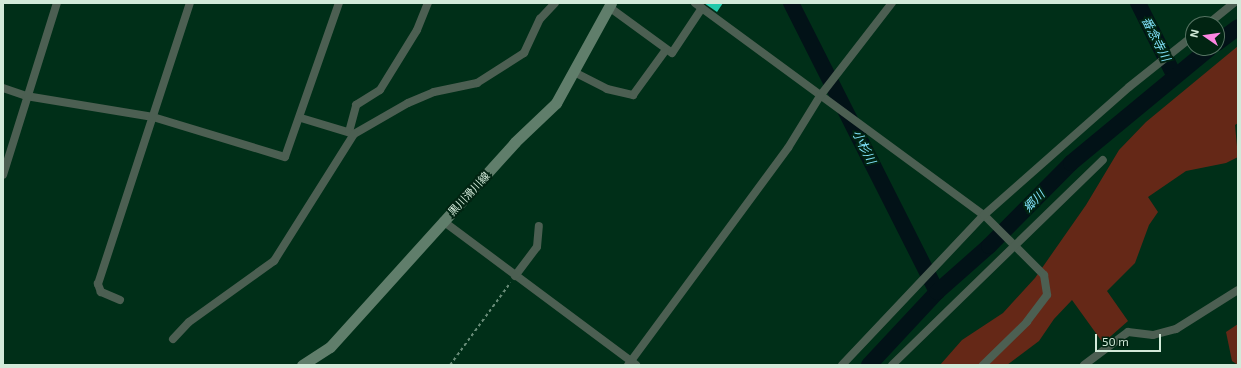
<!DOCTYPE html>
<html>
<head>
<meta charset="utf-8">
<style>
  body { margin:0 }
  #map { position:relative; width:1241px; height:368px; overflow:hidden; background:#002f18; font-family:"Exo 2","Noto Sans JP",sans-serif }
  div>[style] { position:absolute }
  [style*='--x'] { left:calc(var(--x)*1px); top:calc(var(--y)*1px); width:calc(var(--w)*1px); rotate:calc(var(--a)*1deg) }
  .green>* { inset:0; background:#652817 }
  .river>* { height:16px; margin:-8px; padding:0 8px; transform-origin:8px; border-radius:8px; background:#021217 }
  .building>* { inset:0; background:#21c9ab }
  .path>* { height:1.5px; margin-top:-0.75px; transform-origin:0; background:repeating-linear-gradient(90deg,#698c78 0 3px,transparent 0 6px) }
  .minor>* { height:8px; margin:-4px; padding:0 4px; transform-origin:4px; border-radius:4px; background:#4c5f52 }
  .secondary>* { height:11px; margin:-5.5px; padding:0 5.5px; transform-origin:5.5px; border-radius:5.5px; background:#607e6b }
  span { translate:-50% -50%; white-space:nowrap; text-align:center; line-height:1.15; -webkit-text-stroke:4px #012412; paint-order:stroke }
  .street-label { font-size:11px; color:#d2ead9 }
  .water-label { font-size:12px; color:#82e4fd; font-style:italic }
  .frame { position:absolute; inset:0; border:4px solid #d2ead9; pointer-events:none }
  .north { position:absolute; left:1185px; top:16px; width:40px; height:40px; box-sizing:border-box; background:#012412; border:1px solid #557362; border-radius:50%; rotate:283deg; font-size:11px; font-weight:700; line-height:16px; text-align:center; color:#d2ead9 }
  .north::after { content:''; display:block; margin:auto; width:14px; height:18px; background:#fd86e2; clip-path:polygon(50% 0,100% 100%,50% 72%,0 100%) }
  .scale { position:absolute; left:1095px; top:334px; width:66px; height:18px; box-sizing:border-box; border:2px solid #d2ead9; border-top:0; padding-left:5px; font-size:12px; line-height:14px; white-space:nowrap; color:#d2ead9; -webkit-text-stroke:3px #012412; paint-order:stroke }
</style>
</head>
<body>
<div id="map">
  <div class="green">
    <i style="clip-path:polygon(1238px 46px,1238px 123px,1235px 125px,1238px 157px,1226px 163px,1186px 171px,1148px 197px,1158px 212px,1149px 225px,1135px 263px,1107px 291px,1128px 321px,1103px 343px,1072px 300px,1054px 319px,1039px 341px,1007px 365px,940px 365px,962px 340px,1003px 313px,1035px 278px,1086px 205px,1119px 150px,1146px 122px)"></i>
    <i style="clip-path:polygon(1238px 324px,1238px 365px,1232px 361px,1226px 332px)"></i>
  </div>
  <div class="river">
    <i style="--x:791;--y:3;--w:324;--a:63.2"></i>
    <i style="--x:1138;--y:3;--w:80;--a:63.4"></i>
    <i style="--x:1217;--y:43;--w:26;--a:-37"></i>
    <i style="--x:869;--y:365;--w:100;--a:-47"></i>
    <i style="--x:937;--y:292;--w:69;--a:-41.5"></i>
    <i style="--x:989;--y:246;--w:117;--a:-45.3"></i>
    <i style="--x:1071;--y:163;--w:180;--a:-39.6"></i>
  </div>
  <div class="building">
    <i style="clip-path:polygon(704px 3px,723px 3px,717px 12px)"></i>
  </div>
  <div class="path">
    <i style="--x:450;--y:365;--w:102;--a:-53.8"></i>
  </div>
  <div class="minor">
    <i style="--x:695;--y:3;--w:358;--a:36.3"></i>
    <i style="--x:984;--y:215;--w:85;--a:45"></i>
    <i style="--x:1044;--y:275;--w:20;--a:81"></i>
    <i style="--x:1047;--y:295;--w:34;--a:127"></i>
    <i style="--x:1027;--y:322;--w:62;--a:135.7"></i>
    <i style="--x:609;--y:7;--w:78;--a:36.1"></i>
    <i style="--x:672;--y:53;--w:54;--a:-56.3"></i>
    <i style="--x:1208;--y:24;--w:33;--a:-39"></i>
    <i style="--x:574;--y:72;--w:37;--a:27"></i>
    <i style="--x:607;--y:89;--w:27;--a:13"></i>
    <i style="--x:633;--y:95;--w:54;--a:-54"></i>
    <i style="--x:3;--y:88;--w:24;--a:19"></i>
    <i style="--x:26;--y:96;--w:129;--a:9.4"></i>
    <i style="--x:153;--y:117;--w:138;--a:16.9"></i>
    <i style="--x:285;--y:157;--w:163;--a:-70.7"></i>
    <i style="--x:301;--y:118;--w:55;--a:16.8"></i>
    <i style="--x:354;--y:134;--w:62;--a:-29.9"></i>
    <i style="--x:408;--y:103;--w:28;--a:-23"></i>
    <i style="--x:434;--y:92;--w:44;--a:-11.8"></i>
    <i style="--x:477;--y:83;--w:56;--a:-32.6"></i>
    <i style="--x:524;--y:53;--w:38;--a:-65"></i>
    <i style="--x:540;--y:19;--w:22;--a:-47"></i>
    <i style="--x:349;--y:132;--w:28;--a:-75"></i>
    <i style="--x:356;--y:105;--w:28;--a:-32"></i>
    <i style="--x:380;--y:90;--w:70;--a:-58.3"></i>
    <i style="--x:417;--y:30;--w:29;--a:-68"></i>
    <i style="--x:3;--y:175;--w:180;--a:-72.6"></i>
    <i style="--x:443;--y:221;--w:241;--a:36.7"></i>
    <i style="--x:515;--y:276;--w:36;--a:-53"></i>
    <i style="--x:537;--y:247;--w:21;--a:-85"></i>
    <i style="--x:120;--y:300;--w:21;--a:-157"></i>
    <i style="--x:101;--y:292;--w:9;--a:-111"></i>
    <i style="--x:98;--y:284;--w:296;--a:-71.9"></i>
    <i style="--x:173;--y:339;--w:23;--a:-47"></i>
    <i style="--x:189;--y:322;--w:105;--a:-35.7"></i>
    <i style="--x:274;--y:261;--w:150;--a:-57.8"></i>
    <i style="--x:628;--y:365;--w:270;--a:-53.6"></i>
    <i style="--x:788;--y:148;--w:61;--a:-58.4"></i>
    <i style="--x:820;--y:96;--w:118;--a:-52.3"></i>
    <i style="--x:842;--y:365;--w:207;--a:-46.6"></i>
    <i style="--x:984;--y:215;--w:193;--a:-41.4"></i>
    <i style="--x:1129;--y:87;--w:82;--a:-38.6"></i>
    <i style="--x:892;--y:365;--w:294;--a:-44.2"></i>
    <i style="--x:1084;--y:365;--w:55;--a:-36.9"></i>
    <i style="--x:1128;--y:332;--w:25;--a:7"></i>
    <i style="--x:1153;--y:335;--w:24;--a:-15"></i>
    <i style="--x:1176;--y:329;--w:73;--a:-32.2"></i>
  </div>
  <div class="secondary">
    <i style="--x:302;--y:365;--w:33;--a:-33"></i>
    <i style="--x:330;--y:347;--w:276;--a:-47.9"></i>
    <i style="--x:515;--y:142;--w:57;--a:-43.6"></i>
    <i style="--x:556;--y:103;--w:114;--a:-61.2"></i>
  </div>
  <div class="street-label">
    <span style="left:469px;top:194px;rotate:-47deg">黒川滑川線</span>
  </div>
  <div class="water-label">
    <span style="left:1156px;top:39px;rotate:63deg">番念寺川</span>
    <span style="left:864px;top:147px;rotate:63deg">小杉川</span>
    <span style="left:1034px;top:201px;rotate:-46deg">郷川</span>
  </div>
  <div class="frame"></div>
  <div class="north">N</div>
  <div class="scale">50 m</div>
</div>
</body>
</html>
